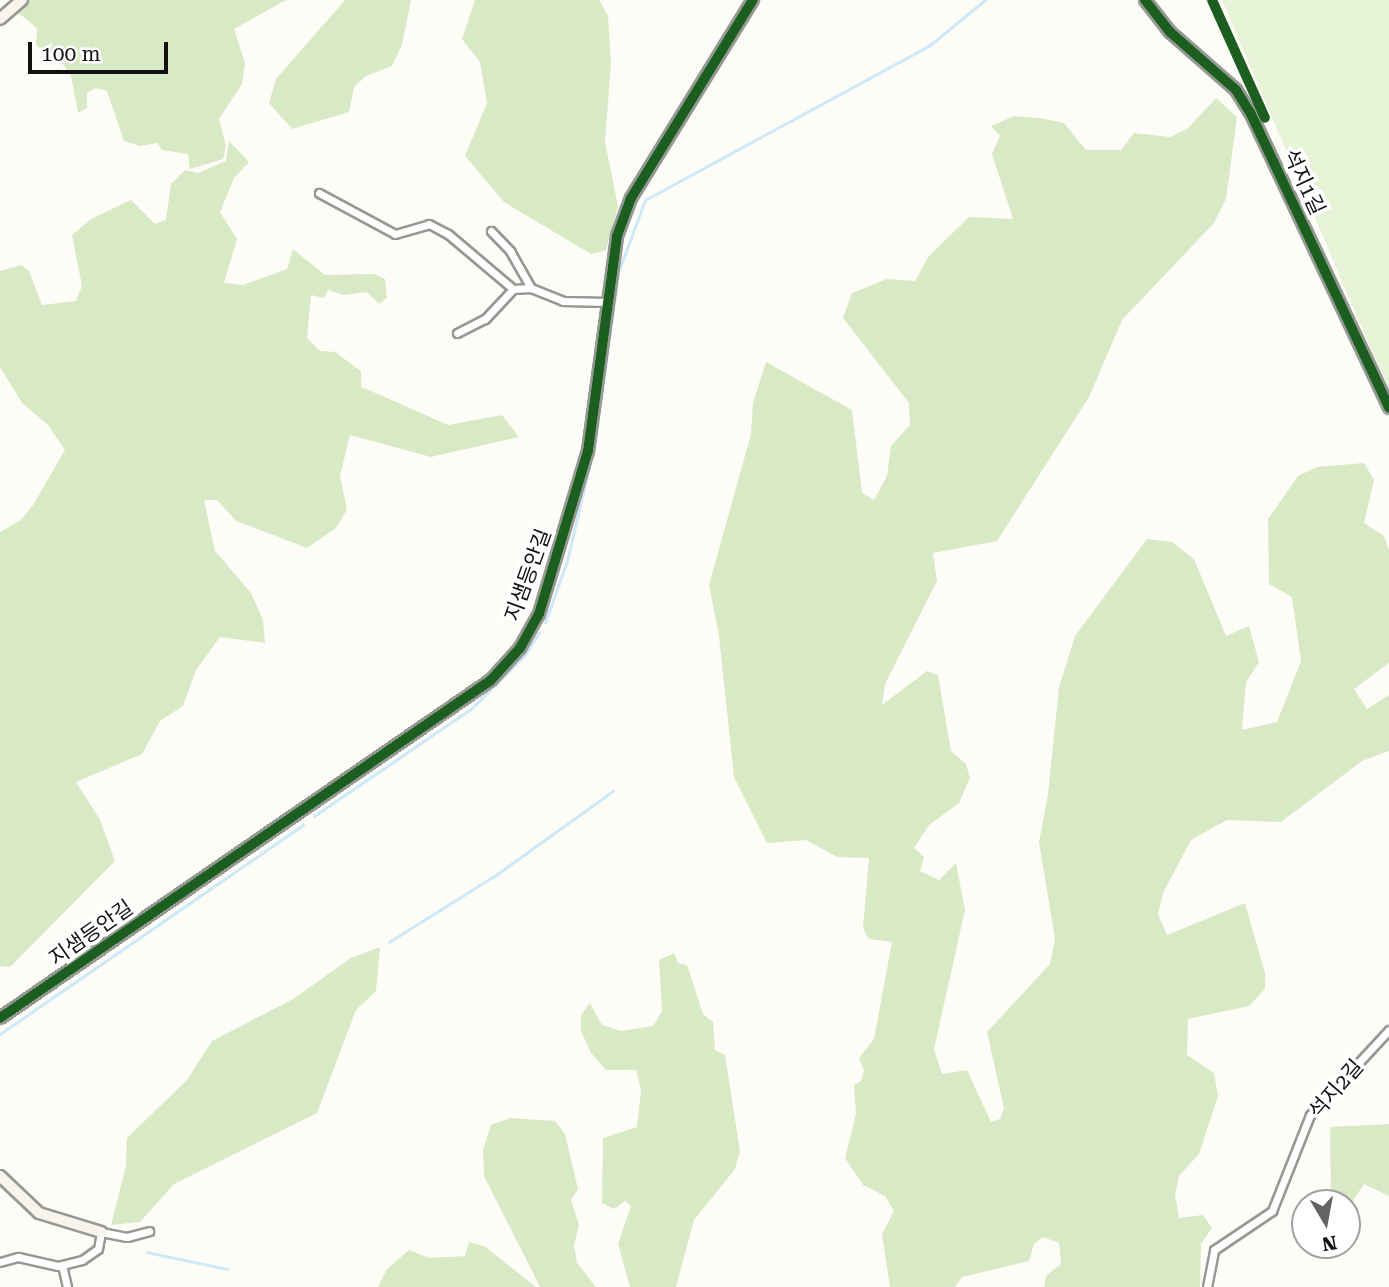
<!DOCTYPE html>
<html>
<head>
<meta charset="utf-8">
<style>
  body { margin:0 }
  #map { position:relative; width:1389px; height:1287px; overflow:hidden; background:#fdfcf7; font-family:"Roboto Serif","Noto Sans KR",serif }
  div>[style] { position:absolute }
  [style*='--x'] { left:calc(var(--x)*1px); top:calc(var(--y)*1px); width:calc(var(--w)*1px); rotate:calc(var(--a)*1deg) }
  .green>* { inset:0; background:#e7f3d7 }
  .forest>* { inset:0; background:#d8eac5 }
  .stream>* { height:2.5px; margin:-1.25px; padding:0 1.25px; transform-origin:1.25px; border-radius:1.25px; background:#cde8f7 }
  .roads { filter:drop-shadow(2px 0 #979795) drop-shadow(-2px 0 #979795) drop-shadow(0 2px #979795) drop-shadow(0 -2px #979795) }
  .street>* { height:7px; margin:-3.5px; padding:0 3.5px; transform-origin:3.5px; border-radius:3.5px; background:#fffffe }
  .secondary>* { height:10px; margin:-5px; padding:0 5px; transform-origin:5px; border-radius:5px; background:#f6f4eb }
  .cycleway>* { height:10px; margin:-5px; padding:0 5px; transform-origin:5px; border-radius:5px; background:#1b5e20 }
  span { translate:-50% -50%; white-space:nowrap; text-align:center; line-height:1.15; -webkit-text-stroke:7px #fff; paint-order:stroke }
  .street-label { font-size:21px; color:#111 }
  .north { position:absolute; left:1291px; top:1189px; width:70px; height:70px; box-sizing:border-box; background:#fff; border:2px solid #a0a0a0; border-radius:50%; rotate:170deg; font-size:19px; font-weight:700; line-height:28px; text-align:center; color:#111 }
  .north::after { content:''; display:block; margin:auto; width:24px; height:32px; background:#646362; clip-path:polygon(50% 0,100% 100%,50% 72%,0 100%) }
  .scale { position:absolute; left:28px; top:42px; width:140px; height:32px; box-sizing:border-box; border:4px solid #111; border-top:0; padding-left:9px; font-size:21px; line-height:24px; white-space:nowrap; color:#111; -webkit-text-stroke:5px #fff; paint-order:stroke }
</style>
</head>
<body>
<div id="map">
  <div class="green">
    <i style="clip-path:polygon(1222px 0,1389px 0,1389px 387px,1373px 354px)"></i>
  </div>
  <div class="forest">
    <i style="clip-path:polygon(30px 0,286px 0,234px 29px,245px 63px,242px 84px,219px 119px,226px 146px,223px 159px,190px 169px,188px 154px,162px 150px,157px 143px,140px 146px,124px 141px,107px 91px,96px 88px,87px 93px,87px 108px,78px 113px,71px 76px,62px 63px,36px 45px,37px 28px,16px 11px)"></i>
    <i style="clip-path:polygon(345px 0,411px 0,402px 45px,392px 66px,366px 76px,354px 87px,349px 112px,292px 129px,269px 103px,276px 79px)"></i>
    <i style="clip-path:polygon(475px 0,599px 0,608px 16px,611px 62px,605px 142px,618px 206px,606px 250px,591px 254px,504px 202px,465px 156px,487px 103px,480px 62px,462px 39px)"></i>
    <i style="clip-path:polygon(1216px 98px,1237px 117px,1226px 199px,1214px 223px,1122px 320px,1089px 397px,997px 541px,933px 553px,937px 581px,885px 684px,882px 705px,927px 671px,938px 675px,951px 751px,966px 764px,970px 778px,959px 803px,929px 825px,914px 848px,924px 857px,920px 871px,939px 880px,956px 863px,965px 910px,934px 1049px,942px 1074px,967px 1070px,991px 1122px,1000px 1119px,1004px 1108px,987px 1032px,1050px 964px,1055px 939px,1039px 842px,1048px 794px,1059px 687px,1075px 636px,1147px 539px,1172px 542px,1194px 559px,1226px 636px,1249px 626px,1259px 662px,1246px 682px,1242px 730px,1277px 722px,1301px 661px,1292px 597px,1269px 584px,1268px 519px,1298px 476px,1317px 467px,1364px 463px,1374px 480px,1364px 523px,1384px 536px,1389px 550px,1389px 663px,1354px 689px,1367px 709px,1389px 695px,1389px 751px,1362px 761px,1281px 822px,1227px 820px,1191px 840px,1163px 893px,1158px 914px,1167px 935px,1245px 903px,1265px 973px,1265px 989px,1249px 1006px,1188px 1019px,1187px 1055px,1214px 1073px,1218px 1096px,1199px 1154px,1179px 1176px,1175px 1195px,1179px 1218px,1203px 1215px,1212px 1228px,1201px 1244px,1200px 1287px,1044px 1287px,1046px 1276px,1061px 1264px,1059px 1243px,1043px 1237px,1034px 1244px,1029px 1261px,962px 1277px,955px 1287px,890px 1287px,882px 1234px,894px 1211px,885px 1196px,863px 1185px,845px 1158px,856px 1114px,854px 1085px,861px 1081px,864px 1070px,859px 1058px,874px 1039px,892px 942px,869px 939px,863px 928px,869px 858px,837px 857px,806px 840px,767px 843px,734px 777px,719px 636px,709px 585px,751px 434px,753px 403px,766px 362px,852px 410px,862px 493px,874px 500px,887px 476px,891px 446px,910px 425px,909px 403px,843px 318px,852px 293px,887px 279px,915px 281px,928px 257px,969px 217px,1013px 219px,992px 154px,1000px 136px,991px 126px,1014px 116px,1040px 118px,1064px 123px,1086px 150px,1121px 150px,1134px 133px,1170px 137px,1187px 129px)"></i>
    <i style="clip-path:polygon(229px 141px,249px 162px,234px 178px,220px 212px,237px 239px,224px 283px,243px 285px,287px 269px,293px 249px,325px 275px,375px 274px,385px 279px,387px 298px,379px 304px,367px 292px,344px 295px,328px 290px,324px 298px,311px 295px,307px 338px,320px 351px,335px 352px,361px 371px,361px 387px,378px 394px,448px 425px,502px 415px,519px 437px,431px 457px,350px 435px,340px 476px,347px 510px,336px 528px,307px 548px,236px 521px,217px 500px,204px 500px,215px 551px,251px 593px,263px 620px,265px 643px,220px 637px,196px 670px,183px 706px,160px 721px,142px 754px,76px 782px,100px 820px,115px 861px,10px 967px,0 966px,0 532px,21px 520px,33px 505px,65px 450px,48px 425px,22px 403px,0 367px,0 271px,21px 265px,29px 271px,42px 305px,76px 301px,82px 286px,72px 235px,91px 219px,131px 200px,155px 224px,166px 220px,171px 184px,185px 170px,198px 173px,226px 161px)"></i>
    <i style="clip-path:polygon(380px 947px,376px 991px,356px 1010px,317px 1113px,174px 1184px,140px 1222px,111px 1225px,126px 1166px,127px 1138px,187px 1080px,212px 1041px,293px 999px,351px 958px)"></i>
    <i style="clip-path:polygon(674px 953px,678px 963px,687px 965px,703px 1014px,713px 1022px,715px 1050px,725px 1055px,740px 1151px,735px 1169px,694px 1220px,676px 1287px,630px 1287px,618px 1244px,631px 1206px,625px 1201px,614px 1209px,602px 1203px,603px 1138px,637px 1127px,641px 1090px,636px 1070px,606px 1070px,591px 1053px,581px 1031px,581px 1015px,590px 1003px,602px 1025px,621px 1031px,653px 1026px,662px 1011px,659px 960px)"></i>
    <i style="clip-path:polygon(510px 1118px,555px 1121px,565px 1134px,578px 1189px,571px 1200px,579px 1225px,574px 1245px,577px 1263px,596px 1287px,540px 1287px,484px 1176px,483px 1150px,491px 1125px)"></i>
    <i style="clip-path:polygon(1389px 1124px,1389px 1196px,1364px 1184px,1347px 1210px,1347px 1203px,1331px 1203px,1330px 1127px)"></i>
    <i style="clip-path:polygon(469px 1242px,484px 1246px,536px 1287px,378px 1287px,387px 1269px,409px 1250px,429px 1258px,465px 1256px)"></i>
  </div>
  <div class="stream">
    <i style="--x:594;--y:449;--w:178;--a:-82.2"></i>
    <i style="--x:618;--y:273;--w:78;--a:-69.7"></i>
    <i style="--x:645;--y:200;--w:323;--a:-28.5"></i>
    <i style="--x:929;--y:46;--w:72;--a:-39.4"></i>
    <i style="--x:545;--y:623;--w:66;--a:-70.5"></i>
    <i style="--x:567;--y:561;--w:105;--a:-76.8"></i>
    <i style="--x:314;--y:816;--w:190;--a:-34.3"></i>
    <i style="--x:471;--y:709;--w:75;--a:-45"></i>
    <i style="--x:524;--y:656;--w:27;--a:-57"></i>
    <i style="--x:389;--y:942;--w:126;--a:-32.1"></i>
    <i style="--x:496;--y:875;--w:144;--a:-35.7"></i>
    <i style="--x:0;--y:1034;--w:368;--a:-34.6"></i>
    <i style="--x:147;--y:1252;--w:82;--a:12"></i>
  </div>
  <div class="roads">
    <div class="street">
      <i style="--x:319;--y:193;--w:86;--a:28.3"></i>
      <i style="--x:395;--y:234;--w:35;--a:-16"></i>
      <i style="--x:429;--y:224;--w:21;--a:28"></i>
      <i style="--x:448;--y:234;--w:85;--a:40.2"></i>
      <i style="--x:513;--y:289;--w:18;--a:-3"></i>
      <i style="--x:531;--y:288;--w:35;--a:22"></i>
      <i style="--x:563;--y:301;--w:45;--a:1.3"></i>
      <i style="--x:491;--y:231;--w:28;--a:46"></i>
      <i style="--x:510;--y:251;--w:43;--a:60.4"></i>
      <i style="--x:457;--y:333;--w:31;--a:-27"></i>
      <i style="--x:485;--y:319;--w:41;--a:-47"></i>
      <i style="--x:0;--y:1262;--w:19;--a:-16"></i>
      <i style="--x:18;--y:1257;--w:41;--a:12.7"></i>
      <i style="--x:58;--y:1266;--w:25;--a:-14"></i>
      <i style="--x:82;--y:1260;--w:19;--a:-35"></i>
      <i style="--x:98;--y:1249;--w:17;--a:-80"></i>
      <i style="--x:101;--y:1232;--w:26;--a:11"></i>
      <i style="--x:127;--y:1237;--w:23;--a:-15"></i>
      <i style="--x:62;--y:1265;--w:23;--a:77"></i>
      <i style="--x:1207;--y:1287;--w:38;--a:-79"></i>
      <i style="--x:1214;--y:1250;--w:70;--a:-33.9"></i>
      <i style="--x:1272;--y:1211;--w:103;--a:-68.4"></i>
      <i style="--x:1310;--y:1115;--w:116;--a:-47.1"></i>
    </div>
    <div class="secondary">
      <i style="--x:1145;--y:0;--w:41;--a:52"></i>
      <i style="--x:1170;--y:32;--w:88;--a:41.3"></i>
      <i style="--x:1236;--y:90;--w:26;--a:58"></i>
      <i style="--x:1250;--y:112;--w:327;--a:64.8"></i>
      <i style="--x:0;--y:19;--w:29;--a:-41"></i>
      <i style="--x:0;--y:1018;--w:596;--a:-34.54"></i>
      <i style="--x:491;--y:680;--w:43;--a:-47.8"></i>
      <i style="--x:520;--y:648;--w:39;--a:-61"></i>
      <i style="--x:539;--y:614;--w:170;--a:-73.3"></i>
      <i style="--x:588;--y:451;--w:217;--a:-82.3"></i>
      <i style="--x:617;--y:236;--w:40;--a:-69.8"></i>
      <i style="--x:631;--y:198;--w:233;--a:-58.4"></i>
      <i style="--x:0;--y:1176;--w:54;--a:43.5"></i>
      <i style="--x:39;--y:1213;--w:65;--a:17"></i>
    </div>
  </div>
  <div class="cycleway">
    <i style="--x:1145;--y:0;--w:41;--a:52"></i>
    <i style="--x:1170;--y:32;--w:88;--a:41.3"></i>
    <i style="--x:1236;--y:90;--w:26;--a:58"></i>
    <i style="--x:1250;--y:112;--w:327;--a:64.8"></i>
    <i style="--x:1212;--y:0;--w:129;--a:65.8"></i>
    <i style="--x:0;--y:1018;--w:596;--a:-34.54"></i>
    <i style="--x:491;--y:680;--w:43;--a:-47.8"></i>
    <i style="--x:520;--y:648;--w:39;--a:-61"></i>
    <i style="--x:539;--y:614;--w:170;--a:-73.3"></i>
    <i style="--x:588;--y:451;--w:217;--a:-82.3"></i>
    <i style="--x:617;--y:236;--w:40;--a:-69.8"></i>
    <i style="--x:631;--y:198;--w:233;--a:-58.4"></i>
  </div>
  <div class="street-label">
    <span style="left:1304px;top:182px;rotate:65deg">석지1길</span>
    <span style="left:528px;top:575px;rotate:-70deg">지샘등안길</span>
    <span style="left:91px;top:933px;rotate:-35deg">지샘등안길</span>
    <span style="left:1336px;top:1089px;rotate:-49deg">석지2길</span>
  </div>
  <div class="north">N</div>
  <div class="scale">100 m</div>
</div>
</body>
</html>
